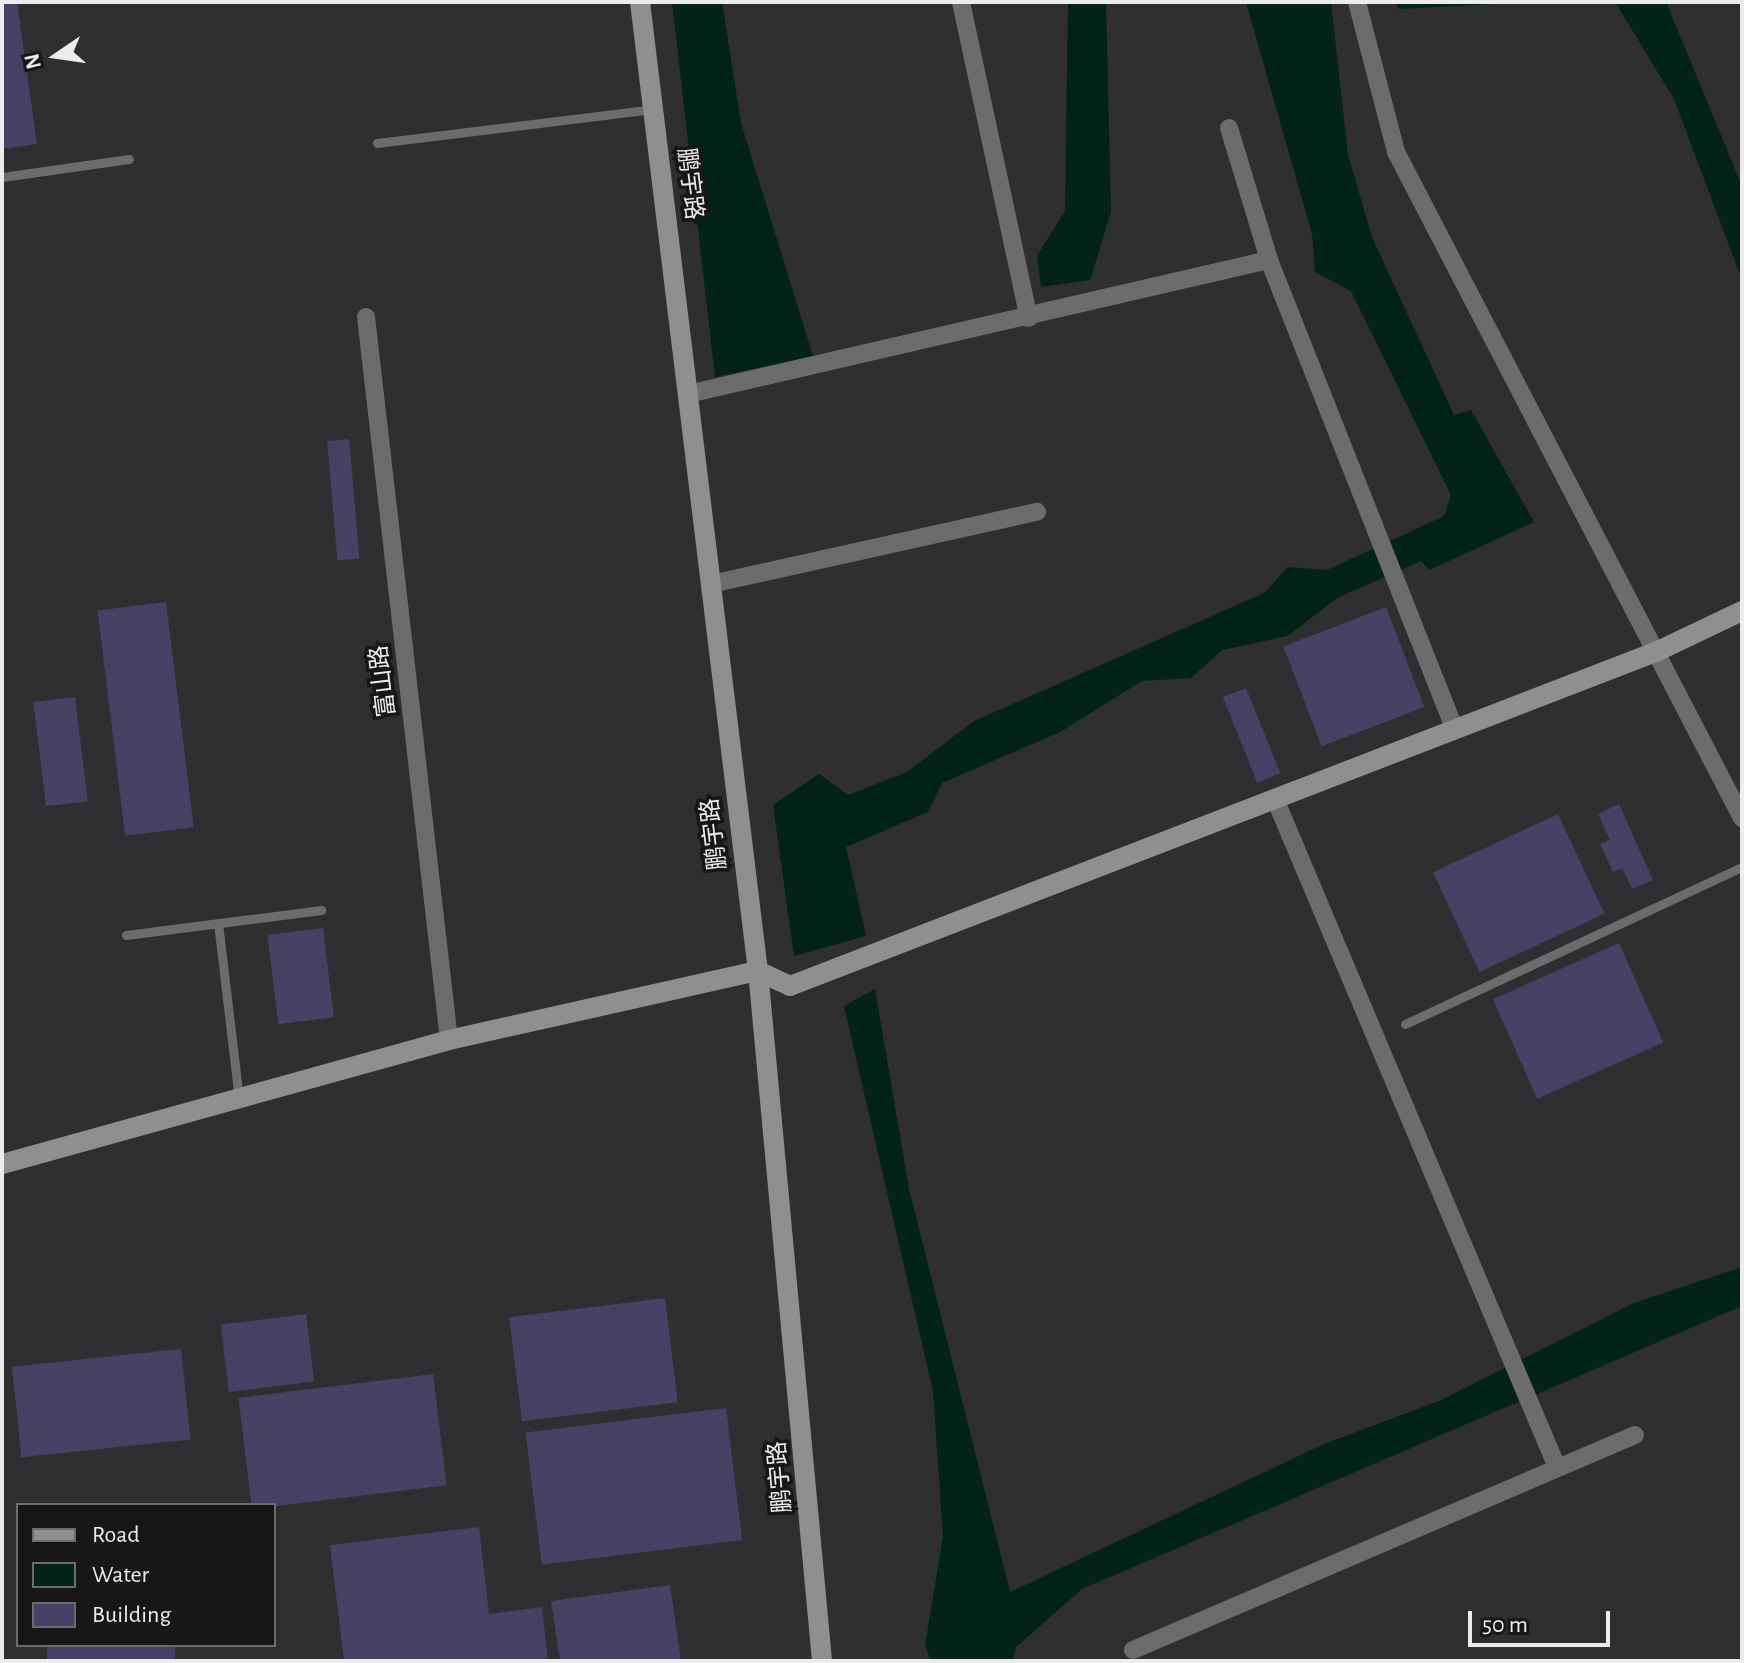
<!DOCTYPE html>
<html>
<head>
<meta charset="utf-8">
<style>
  body { margin:0 }
  #map { position:relative; width:1744px; height:1663px; overflow:hidden; background:#2f2e31; font-family:"Alegreya Sans","Noto Sans SC",sans-serif }
  div>[style] { position:absolute }
  [style*='--x'] { left:calc(var(--x)*1px); top:calc(var(--y)*1px); width:calc(var(--w)*1px); rotate:calc(var(--a)*1deg) }
  .water>* { inset:0; background:#022315 }
  .building>* { inset:0; background:#484165; transform-origin:0 0 }
  .lane>* { height:9px; margin:-4.5px; padding:0 4.5px; transform-origin:4.5px; border-radius:4.5px; background:#6c6c6e }
  .street>* { height:18px; margin:-9px; padding:0 9px; transform-origin:9px; border-radius:9px; background:#6c6c6e }
  .secondary>* { height:20px; margin:-10px; padding:0 10px; transform-origin:10px; border-radius:10px; background:#8f8f91 }
  span { translate:-50% -50%; white-space:nowrap; text-align:center; line-height:1.15; -webkit-text-stroke:7px #171718; paint-order:stroke }
  .street-label { font-size:24px; color:#ececed }
  .frame { position:absolute; inset:0; border:4px solid #ececed; pointer-events:none }
  .legend { position:absolute; left:16px; top:1503px; width:260px; height:144px; box-sizing:border-box; background:#171718; border:2px solid #6c6c6d; margin:0; padding:10px 14px; list-style:none; font-size:24px; color:#ececed }
  .legend li { display:flex; align-items:center; gap:16px; height:40px }
  .legend b { width:40px; border:2px solid #6c6c6d }
  .north { position:absolute; left:16px; top:16px; width:80px; height:80px; -webkit-text-stroke:6px #171718; paint-order:stroke; rotate:257deg; font-size:22px; font-weight:700; line-height:32px; text-align:center; color:#ececed }
  .north::after { content:''; display:block; margin:auto; width:28px; height:36px; background:#ececed; clip-path:polygon(50% 0,100% 100%,50% 72%,0 100%) }
  .scale { position:absolute; left:1468px; top:1611px; width:142px; height:36px; box-sizing:border-box; border:4px solid #ececed; border-top:0; padding-left:10px; font-size:24px; line-height:28px; white-space:nowrap; color:#ececed; -webkit-text-stroke:6px #171718; paint-order:stroke }
</style>
</head>
<body>
<div id="map">
  <div class="water">
    <i style="clip-path:polygon(672px 2px,722px 2px,741px 123px,813px 356px,715px 377px)"></i>
    <i style="clip-path:polygon(1068px 2px,1106px 2px,1111px 212px,1090px 280px,1041px 287px,1037px 256px,1065px 211px)"></i>
    <i style="clip-path:polygon(1246px 2px,1331px 2px,1348px 155px,1372px 237px,1454px 415px,1471px 410px,1534px 522px,1429px 570px,1421px 561px,1337px 598px,1288px 636px,1222px 650px,1191px 678px,1142px 681px,1060px 732px,942px 783px,928px 812px,846px 847px,866px 936px,794px 956px,773px 805px,819px 774px,848px 795px,907px 772px,974px 721px,1264px 593px,1288px 567px,1327px 570px,1444px 516px,1451px 495px,1351px 291px,1315px 272px,1312px 234px)"></i>
    <i style="clip-path:polygon(1394px 2px,1533px 2px,1399px 9px)"></i>
    <i style="clip-path:polygon(1615px 2px,1666px 2px,1742px 186px,1742px 280px,1674px 99px)"></i>
    <i style="clip-path:polygon(875px 989px,909px 1189px,1010px 1592px,1324px 1444px,1439px 1401px,1634px 1303px,1742px 1267px,1742px 1306px,1082px 1589px,1016px 1647px,1013px 1661px,931px 1661px,925px 1645px,943px 1536px,933px 1391px,844px 1006px)"></i>
  </div>
  <div class="building">
    <i style="clip-path:polygon(2px 2px,17px 2px,37px 144px,2px 149px)"></i>
    <i style="left:349px;top:439px;width:120px;height:22px;rotate:85deg"></i>
    <i style="left:166px;top:602px;width:227px;height:69px;rotate:83deg"></i>
    <i style="left:1386px;top:607px;width:107px;height:110px;rotate:69deg"></i>
    <i style="left:1246px;top:688px;width:92px;height:25px;rotate:68deg"></i>
    <i style="left:75px;top:697px;width:105px;height:42px;rotate:83deg"></i>
    <i style="clip-path:polygon(1619px 804px,1653px 880px,1632px 889px,1622px 868px,1613px 872px,1600px 844px,1610px 840px,1598px 814px)"></i>
    <i style="left:1558px;top:814px;width:110px;height:138px;rotate:65deg"></i>
    <i style="left:323px;top:928px;width:90px;height:56px;rotate:83deg"></i>
    <i style="left:1619px;top:943px;width:109px;height:138px;rotate:66deg"></i>
    <i style="left:665px;top:1298px;width:105px;height:157px;rotate:83deg"></i>
    <i style="left:306px;top:1314px;width:68px;height:86px;rotate:83deg"></i>
    <i style="left:181px;top:1349px;width:91px;height:170px;rotate:84deg"></i>
    <i style="left:433px;top:1374px;width:112px;height:196px;rotate:83deg"></i>
    <i style="left:726px;top:1408px;width:133px;height:202px;rotate:83deg"></i>
    <i style="clip-path:polygon(479px 1527px,489px 1614px,542px 1607px,548px 1661px,344px 1661px,330px 1545px)"></i>
    <i style="clip-path:polygon(670px 1585px,681px 1661px,560px 1661px,551px 1601px)"></i>
    <i style="left:47px;top:1645px;width:128px;height:16px"></i>
  </div>
  <div class="lane">
    <i style="--x:377;--y:143;--w:278;--a:-7"></i>
    <i style="--x:2;--y:177;--w:128;--a:-8.1"></i>
    <i style="--x:218;--y:923;--w:176;--a:83.2"></i>
    <i style="--x:126;--y:935;--w:197;--a:-7.3"></i>
    <i style="--x:1405;--y:1024;--w:372;--a:-25"></i>
  </div>
  <div class="street">
    <i style="--x:961;--y:2;--w:323;--a:77.9"></i>
    <i style="--x:1357;--y:2;--w:155;--a:75.4"></i>
    <i style="--x:1396;--y:152;--w:751;--a:62.55"></i>
    <i style="--x:1229;--y:128;--w:138;--a:73.1"></i>
    <i style="--x:1269;--y:260;--w:505;--a:68.41"></i>
    <i style="--x:366;--y:317;--w:728;--a:83.45"></i>
    <i style="--x:688;--y:394;--w:596;--a:-12.99"></i>
    <i style="--x:711;--y:584;--w:334;--a:-12.5"></i>
    <i style="--x:1275;--y:799;--w:723;--a:67.12"></i>
    <i style="--x:1133;--y:1650;--w:546;--a:-23.18"></i>
  </div>
  <div class="secondary">
    <i style="--x:640;--y:2;--w:976;--a:83.06"></i>
    <i style="--x:758;--y:971;--w:693;--a:84.7"></i>
    <i style="--x:2;--y:1164;--w:464;--a:-15.5"></i>
    <i style="--x:449;--y:1040;--w:317;--a:-12.6"></i>
    <i style="--x:758;--y:971;--w:35;--a:25"></i>
    <i style="--x:790;--y:986;--w:930;--a:-21.1"></i>
    <i style="--x:1658;--y:651;--w:93;--a:-25.5"></i>
  </div>
  <div class="street-label">
    <span style="left:689px;top:184px;rotate:83deg">鹏宇路</span>
    <span style="left:384px;top:681px;rotate:-97deg">富山路</span>
    <span style="left:715px;top:834px;rotate:-97deg">鹏宇路</span>
    <span style="left:781px;top:1477px;rotate:-95deg">鹏宇路</span>
  </div>
  <div class="frame"></div>
  <ul class="legend">
  <li><b style="height:10px;background:#8f8f91"></b>Road</li>
  <li><b style="height:22px;background:#022315"></b>Water</li>
  <li><b style="height:22px;background:#484165"></b>Building</li>
  </ul>
  <div class="north">N</div>
  <div class="scale">50 m</div>
</div>
</body>
</html>
